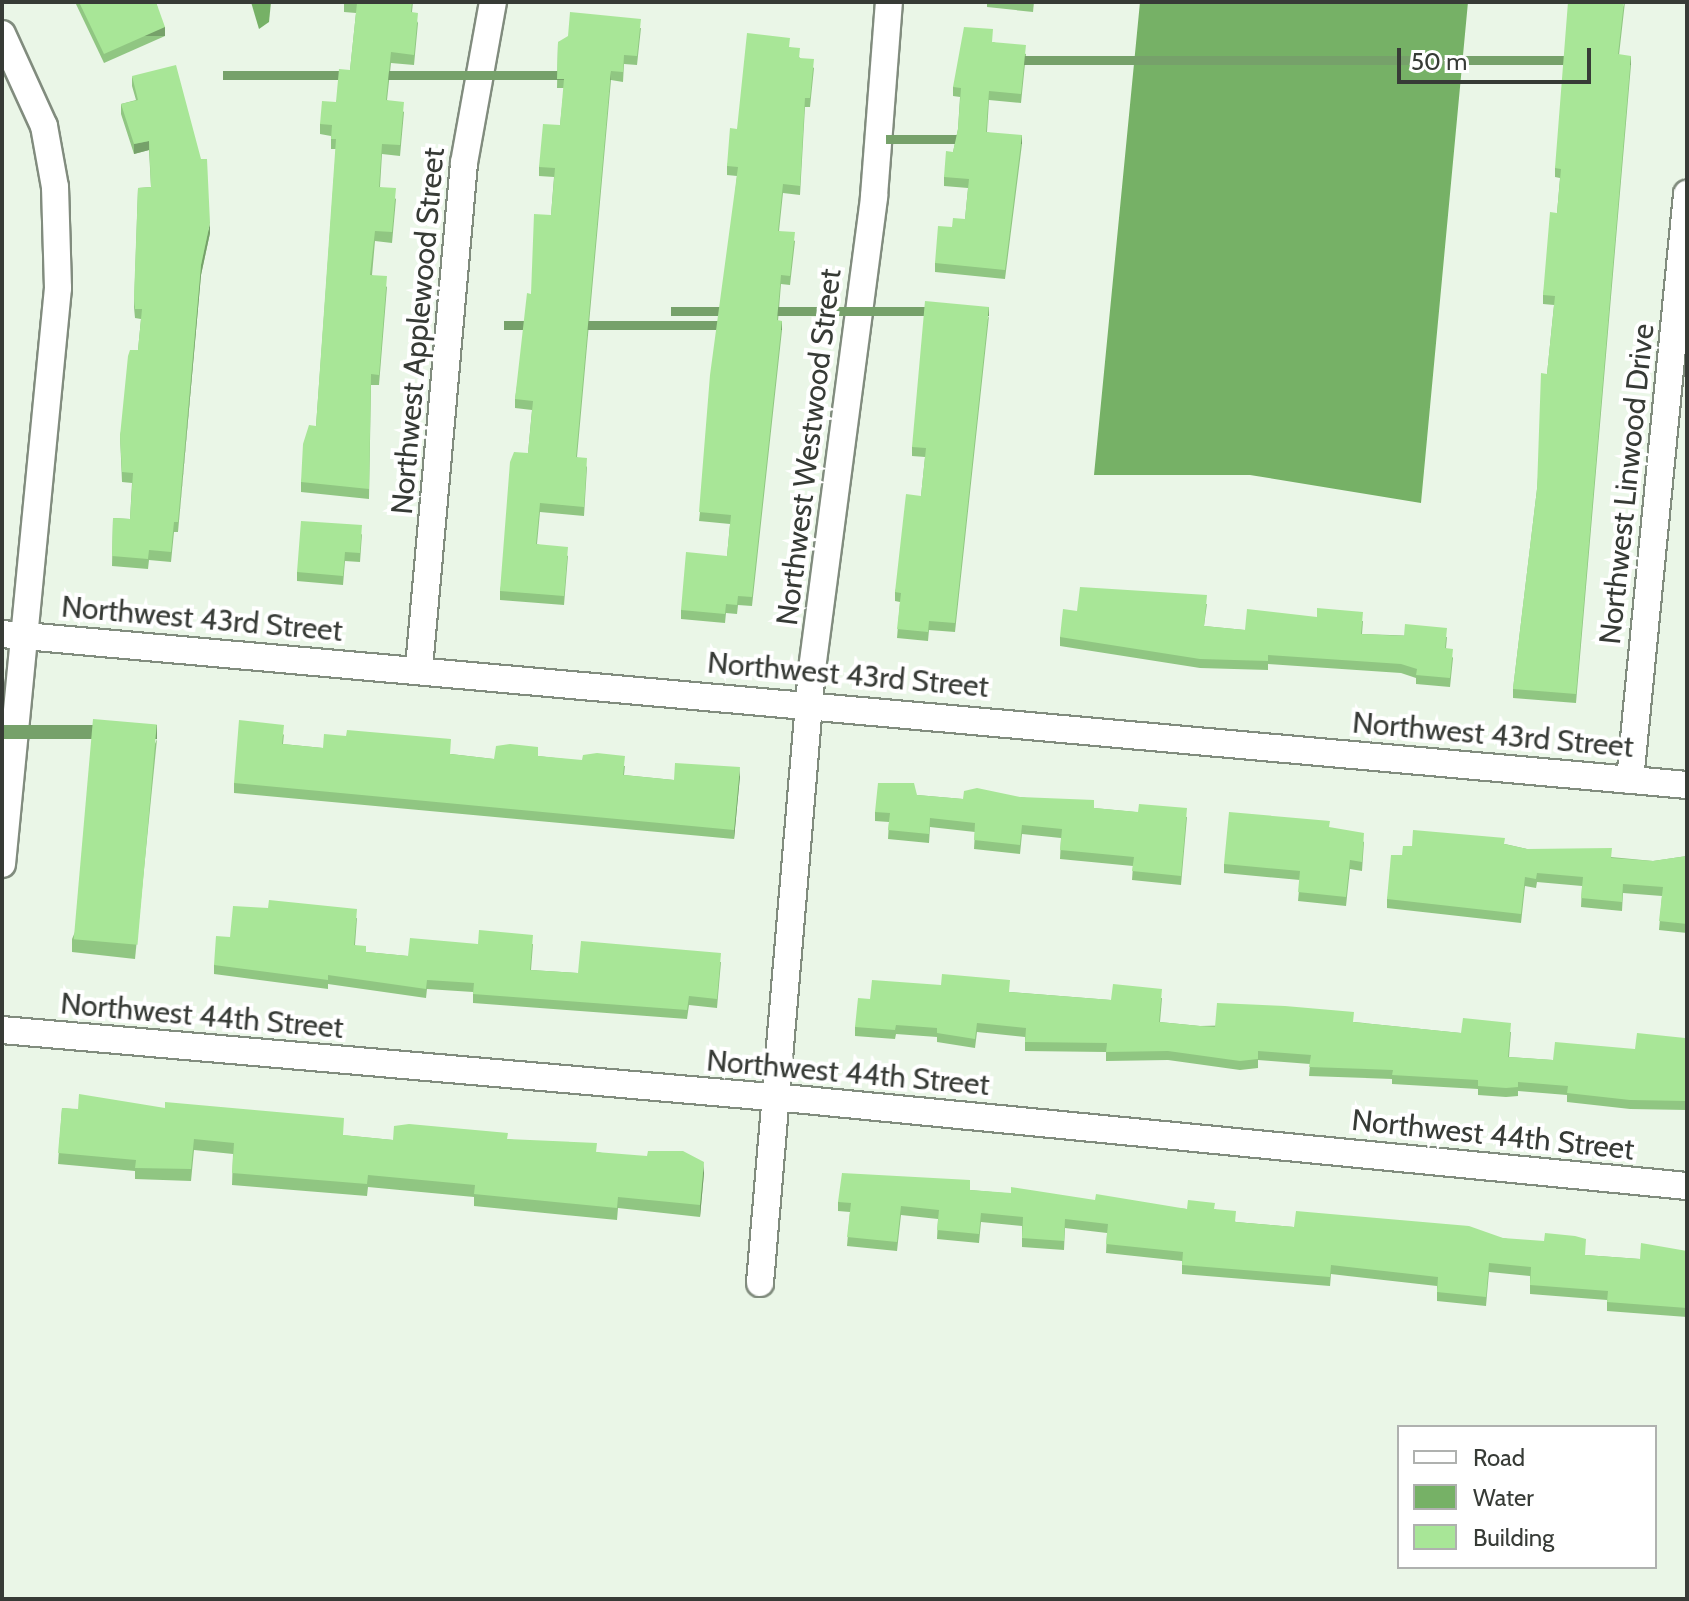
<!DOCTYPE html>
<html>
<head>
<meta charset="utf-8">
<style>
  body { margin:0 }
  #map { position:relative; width:1689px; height:1601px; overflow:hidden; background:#eaf6e7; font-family:Cabin,sans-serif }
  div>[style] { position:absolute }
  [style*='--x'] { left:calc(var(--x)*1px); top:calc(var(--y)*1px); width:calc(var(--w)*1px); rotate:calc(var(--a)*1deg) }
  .water>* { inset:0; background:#76b166 }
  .roads { filter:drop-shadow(2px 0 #818c7e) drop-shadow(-2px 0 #818c7e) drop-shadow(0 2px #818c7e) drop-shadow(0 -2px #818c7e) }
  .street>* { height:26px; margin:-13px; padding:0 13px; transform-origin:13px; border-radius:13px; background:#fff }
  .wall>* { inset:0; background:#90c682 }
  .shaded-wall>* { inset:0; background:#76a16a; transform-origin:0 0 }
  .building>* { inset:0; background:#a8e697; transform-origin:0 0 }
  span { translate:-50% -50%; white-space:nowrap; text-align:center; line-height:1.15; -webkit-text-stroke:8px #fff; paint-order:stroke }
  .street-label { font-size:30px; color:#373b36 }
  .frame { position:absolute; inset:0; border:4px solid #373b36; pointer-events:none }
  .legend { position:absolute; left:1397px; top:1425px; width:260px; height:144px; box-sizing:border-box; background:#fff; border:2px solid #afb1af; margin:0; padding:10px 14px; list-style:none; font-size:24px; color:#373b36 }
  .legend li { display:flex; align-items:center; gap:16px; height:40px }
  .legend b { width:40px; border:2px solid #afb1af }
  .scale { position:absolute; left:1397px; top:48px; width:194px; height:36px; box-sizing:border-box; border:4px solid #373b36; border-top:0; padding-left:10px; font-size:24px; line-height:28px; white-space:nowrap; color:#373b36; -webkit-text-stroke:6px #fff; paint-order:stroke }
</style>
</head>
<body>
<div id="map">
  <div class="water">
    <i style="clip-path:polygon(251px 2px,271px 2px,269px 22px,259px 29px)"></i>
    <i style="clip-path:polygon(1140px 2px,1468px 2px,1421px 503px,1250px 475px,1094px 475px)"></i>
  </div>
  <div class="roads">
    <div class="street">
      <i style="--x:2;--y:34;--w:101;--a:65.5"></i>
      <i style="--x:44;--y:126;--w:62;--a:79.8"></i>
      <i style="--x:55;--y:187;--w:101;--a:88.3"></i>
      <i style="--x:58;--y:288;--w:579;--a:95.55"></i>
      <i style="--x:2;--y:634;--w:1692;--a:5.12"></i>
      <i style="--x:419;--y:668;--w:507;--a:-84.91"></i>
      <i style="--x:464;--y:163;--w:164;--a:-79.8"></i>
      <i style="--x:1630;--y:780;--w:589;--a:-84.44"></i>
      <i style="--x:2;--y:1030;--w:806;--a:4.98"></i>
      <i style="--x:805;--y:1100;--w:886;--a:5.57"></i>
      <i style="--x:760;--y:1283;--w:616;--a:-85.16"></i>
      <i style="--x:812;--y:669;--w:477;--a:-82.5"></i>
      <i style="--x:874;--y:196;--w:195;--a:-85.6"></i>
    </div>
  </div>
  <div class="wall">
    <i style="clip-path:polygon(75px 2px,156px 2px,165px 36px,104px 63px)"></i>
    <i style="clip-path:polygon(344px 2px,413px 2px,412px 12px,418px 23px,414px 65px,391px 63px,387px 100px,404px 112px,400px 156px,382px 154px,380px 187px,396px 199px,392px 243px,375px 241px,372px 275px,387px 287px,379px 385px,371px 385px,369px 499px,301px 492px,301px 482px,316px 426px,336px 149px,331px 149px,331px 136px,320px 134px,320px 124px,336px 102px,350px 70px,356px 13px,344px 12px)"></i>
    <i style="clip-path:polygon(987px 2px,1034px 2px,1033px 12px,987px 7px)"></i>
    <i style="clip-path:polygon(1625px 2px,1619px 55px,1631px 65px,1576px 703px,1513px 698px,1513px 689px,1537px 489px,1547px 374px,1554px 305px,1543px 304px,1543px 295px,1557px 213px,1560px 178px,1555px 177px,1555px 168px)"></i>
    <i style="clip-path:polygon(641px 28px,637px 65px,624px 64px,623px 82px,611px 80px,577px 457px,587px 467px,584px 516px,540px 512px,537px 544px,568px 556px,564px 605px,500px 600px,500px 591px,528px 453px,532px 410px,515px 408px,515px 399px,531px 294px,551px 215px,554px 177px,539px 176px,539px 167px,560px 125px,564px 88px,557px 88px,558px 42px)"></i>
    <i style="clip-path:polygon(993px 42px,1026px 54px,1021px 103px,989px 100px,987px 132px,1022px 144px,1005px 279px,935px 272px,935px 263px,952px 227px,965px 219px,968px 188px,944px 186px,944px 177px,953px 152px,958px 129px,960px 97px,953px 96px,953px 87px)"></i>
    <i style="clip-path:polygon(790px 47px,800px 58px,814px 68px,810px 107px,805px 107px,800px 195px,783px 193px,779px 231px,795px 241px,790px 285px,781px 284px,778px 321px,782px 330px,752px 606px,738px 605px,737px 614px,726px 613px,725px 623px,681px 619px,681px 610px,727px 556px,730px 524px,699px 521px,737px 176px,727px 175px,727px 166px,737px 129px)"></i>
    <i style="clip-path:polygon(132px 76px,210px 233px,201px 275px,178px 532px,174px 532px,171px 562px,149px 560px,148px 569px,112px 566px,113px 518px,130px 519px,132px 483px,122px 482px,120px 436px,138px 350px,141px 319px,135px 318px,134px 307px,138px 188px,151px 187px,149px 150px,134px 154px,121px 114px,121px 104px,136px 100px,132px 86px)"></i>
    <i style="clip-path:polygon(989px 316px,955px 632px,929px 630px,928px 641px,897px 638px,900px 602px,895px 601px,895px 592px,921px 496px,925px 457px,912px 456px,912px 447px)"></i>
    <i style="clip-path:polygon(362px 534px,360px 562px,345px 561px,343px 585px,297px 581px,297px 572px)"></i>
    <i style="clip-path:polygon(1207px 604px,1204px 626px,1245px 630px,1363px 621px,1362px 634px,1447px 637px,1446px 648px,1453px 658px,1450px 687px,1416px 684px,1416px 678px,1401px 673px,1268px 664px,1268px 670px,1200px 668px,1060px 646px,1060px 637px,1077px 611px)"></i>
    <i style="clip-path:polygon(284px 734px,283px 744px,323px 748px,451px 754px,494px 759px,538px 756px,625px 766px,624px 775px,674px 780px,740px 776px,734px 839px,234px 793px,234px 783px)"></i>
    <i style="clip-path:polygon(157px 739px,135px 959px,72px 952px,72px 939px)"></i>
    <i style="clip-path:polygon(917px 795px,963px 799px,1020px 797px,1094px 808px,1187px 817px,1181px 885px,1132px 880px,1133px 866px,1060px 859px,1061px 838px,1022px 834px,1020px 854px,974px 849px,975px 832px,930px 827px,929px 843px,888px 839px,889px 822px,875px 821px,875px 812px)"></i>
    <i style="clip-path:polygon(1330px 828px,1364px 842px,1362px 871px,1350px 869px,1346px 906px,1298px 901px,1300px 880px,1224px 873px,1224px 864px)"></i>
    <i style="clip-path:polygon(1505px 844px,1527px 849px,1653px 861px,1687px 856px,1687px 933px,1659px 930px,1662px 896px,1623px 893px,1622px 911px,1581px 907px,1582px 886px,1537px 882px,1536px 888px,1525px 886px,1521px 923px,1387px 908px,1387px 899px,1402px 855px)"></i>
    <i style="clip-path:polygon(357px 918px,355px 945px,366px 952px,408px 956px,478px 944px,533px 944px,531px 970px,578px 973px,721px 962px,717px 1008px,689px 1005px,687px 1019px,473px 1003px,473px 992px,427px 989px,426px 998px,328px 984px,328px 989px,214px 974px,214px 965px,230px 937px)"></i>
    <i style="clip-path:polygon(1010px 992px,1111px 1000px,1162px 998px,1160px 1022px,1200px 1026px,1354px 1022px,1461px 1033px,1511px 1032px,1509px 1057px,1553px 1060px,1635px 1049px,1687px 1044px,1687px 1110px,1630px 1109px,1567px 1102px,1567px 1095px,1518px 1091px,1518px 1096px,1506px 1097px,1478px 1095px,1478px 1089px,1392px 1084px,1392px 1079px,1309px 1076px,1310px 1064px,1258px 1060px,1258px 1068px,1240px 1070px,1168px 1060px,1106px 1061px,1106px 1052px,1025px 1051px,1025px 1037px,977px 1032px,975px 1048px,937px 1042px,937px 1037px,896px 1034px,895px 1039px,855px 1036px,855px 1027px,870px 999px)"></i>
    <i style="clip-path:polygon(62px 1108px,393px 1140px,507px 1139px,597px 1152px,704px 1173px,700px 1217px,618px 1208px,617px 1220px,474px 1206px,474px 1197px,368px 1187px,367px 1196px,232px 1185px,233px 1154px,194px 1150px,191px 1181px,135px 1179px,135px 1171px,58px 1164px)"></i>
    <i style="clip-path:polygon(970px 1190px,1187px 1209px,1215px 1209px,1236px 1222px,1294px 1227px,1503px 1238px,1585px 1255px,1640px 1259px,1687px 1251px,1687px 1317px,1607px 1311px,1607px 1300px,1530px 1294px,1530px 1276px,1489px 1272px,1486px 1306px,1437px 1301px,1437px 1286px,1331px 1274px,1330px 1286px,1182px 1274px,1182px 1261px,1106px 1253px,1107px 1233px,1065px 1228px,1064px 1250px,1022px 1247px,1022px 1226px,981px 1222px,979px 1243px,937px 1239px,938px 1219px,901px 1215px,897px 1251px,847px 1246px,850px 1212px,838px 1211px,838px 1202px)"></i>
  </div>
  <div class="shaded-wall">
    <i style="left:165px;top:27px;width:9px;height:67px;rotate:90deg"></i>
    <i style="left:1631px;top:56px;width:9px;height:640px;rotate:90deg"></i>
    <i style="left:611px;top:71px;width:9px;height:388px;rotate:90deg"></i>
    <i style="left:1022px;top:135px;width:9px;height:136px;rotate:90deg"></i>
    <i style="clip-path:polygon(149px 141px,149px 150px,134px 154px,134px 144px)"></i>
    <i style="clip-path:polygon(210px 223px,210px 233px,201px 275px,178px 532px,201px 265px)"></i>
    <i style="left:989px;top:307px;width:9px;height:318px;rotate:90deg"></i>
    <i style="left:782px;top:321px;width:9px;height:278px;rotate:90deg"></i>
    <i style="left:157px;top:725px;width:14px;height:221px;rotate:90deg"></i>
    <i style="clip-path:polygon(740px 767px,740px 776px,734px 839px,734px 830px)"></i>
    <i style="clip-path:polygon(704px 1162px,704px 1173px,700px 1217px,700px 1205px)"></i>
  </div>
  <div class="building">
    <i style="clip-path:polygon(79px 2px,156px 2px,165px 27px,104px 54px)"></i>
    <i style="clip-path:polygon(352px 2px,412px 2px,411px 12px,418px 13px,414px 55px,391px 52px,386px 100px,404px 102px,400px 145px,382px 144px,379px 187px,396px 188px,392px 232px,375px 231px,370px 275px,387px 276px,379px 375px,371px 374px,369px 489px,301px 482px,303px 444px,309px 425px,316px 426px,336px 139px,331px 139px,332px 125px,320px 124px,322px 101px,336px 102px,339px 69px,350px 70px,357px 3px)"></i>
    <i style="clip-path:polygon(1568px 2px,1624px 2px,1618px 54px,1631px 56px,1576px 694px,1513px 689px,1537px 489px,1541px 373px,1547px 374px,1555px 296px,1543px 295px,1550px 212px,1557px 213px,1561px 169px,1555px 168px)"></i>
    <i style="clip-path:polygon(570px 12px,641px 19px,637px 56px,624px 55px,623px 72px,611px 71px,576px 457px,587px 458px,584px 507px,540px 503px,536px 544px,568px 547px,564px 596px,500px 591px,510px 462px,514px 452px,528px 453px,533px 401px,515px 399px,527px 293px,531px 294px,534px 214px,551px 215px,555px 168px,539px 167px,543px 124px,560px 125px,564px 79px,557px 79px,558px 42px,568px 36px)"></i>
    <i style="clip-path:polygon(964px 27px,993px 29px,992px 42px,1026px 45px,1021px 94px,989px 91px,986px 132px,1022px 135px,1005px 270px,935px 263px,938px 226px,952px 227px,953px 218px,965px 219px,969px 179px,944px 177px,946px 151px,953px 152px,958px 129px,961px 88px,953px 87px)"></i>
    <i style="clip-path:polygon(747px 33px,790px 38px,789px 47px,800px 48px,799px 58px,814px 59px,810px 98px,805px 98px,800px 186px,783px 184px,778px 231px,795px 232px,790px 276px,781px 275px,777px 320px,782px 321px,752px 597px,738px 596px,737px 605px,726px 604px,725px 614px,681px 610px,686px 552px,727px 556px,731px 515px,699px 512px,710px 375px,738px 167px,727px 166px,730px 128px,737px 129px)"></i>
    <i style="clip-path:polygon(176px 65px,201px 159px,207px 159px,210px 223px,201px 265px,178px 522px,174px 522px,171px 552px,149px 550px,148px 559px,112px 556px,113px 518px,130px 519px,133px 473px,122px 472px,120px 436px,128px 356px,130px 350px,138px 350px,142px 309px,135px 309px,134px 297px,138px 188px,151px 187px,149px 141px,134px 144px,121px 104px,138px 100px,132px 76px)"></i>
    <i style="clip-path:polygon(925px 301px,989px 307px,955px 623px,929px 621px,928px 632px,897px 629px,901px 593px,895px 592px,906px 494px,921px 496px,926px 448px,912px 447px)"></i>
    <i style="clip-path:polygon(301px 521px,362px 525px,360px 553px,345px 552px,343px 576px,297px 572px)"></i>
    <i style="clip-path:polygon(1080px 587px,1207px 595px,1204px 626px,1245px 630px,1247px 609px,1317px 617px,1317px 608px,1363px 612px,1361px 634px,1404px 636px,1405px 624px,1447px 628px,1445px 648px,1453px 649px,1450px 678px,1416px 675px,1417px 669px,1401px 664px,1268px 655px,1268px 661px,1200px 659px,1060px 637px,1063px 609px,1077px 611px)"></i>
    <i style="left:93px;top:719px;width:64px;height:221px;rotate:5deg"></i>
    <i style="clip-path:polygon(239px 720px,284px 725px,282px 744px,323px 748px,324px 734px,346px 736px,347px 730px,451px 739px,450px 754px,494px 759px,496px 746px,510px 744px,538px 747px,538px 756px,582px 760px,583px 755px,597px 753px,625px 756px,623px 775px,674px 780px,675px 763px,740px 767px,734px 830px,234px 783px)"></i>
    <i style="clip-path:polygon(878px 783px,914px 783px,917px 795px,963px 799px,964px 791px,977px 788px,1020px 797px,1094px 800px,1094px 808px,1138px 812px,1139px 804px,1187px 808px,1181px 876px,1132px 871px,1134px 857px,1060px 850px,1062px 829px,1022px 825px,1020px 845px,974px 840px,975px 823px,930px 818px,929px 834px,888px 830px,890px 813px,875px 812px)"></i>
    <i style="clip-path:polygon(1229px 812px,1330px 821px,1329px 827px,1364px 833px,1362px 862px,1350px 860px,1346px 897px,1298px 892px,1300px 871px,1224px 864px)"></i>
    <i style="clip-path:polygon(1413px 830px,1505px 838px,1504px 844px,1527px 849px,1612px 848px,1611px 858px,1653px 861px,1687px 856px,1687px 924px,1659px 921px,1663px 887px,1623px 884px,1622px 902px,1581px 898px,1583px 877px,1537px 873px,1536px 879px,1525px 877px,1521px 914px,1387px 899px,1391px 855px,1402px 855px,1403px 846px,1412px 846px)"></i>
    <i style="clip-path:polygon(269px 900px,357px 909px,354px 945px,366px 946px,366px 952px,408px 956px,410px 938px,478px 944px,479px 930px,533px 935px,530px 970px,578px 973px,581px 941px,721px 953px,717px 999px,689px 996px,687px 1010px,473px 994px,474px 983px,427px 980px,426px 989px,328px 975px,328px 980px,214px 965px,216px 936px,230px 937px,233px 906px,268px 908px)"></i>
    <i style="clip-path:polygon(942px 974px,1010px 980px,1009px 992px,1111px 1000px,1113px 984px,1162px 989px,1159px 1022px,1200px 1026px,1215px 1027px,1217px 1003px,1285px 1006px,1354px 1012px,1353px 1022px,1461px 1033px,1463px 1018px,1511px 1023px,1508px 1057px,1553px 1060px,1555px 1042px,1635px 1049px,1637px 1033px,1685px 1038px,1685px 1044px,1687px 1044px,1687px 1101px,1630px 1100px,1567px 1093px,1568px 1086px,1518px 1082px,1518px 1087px,1506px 1088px,1478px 1086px,1478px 1080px,1392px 1075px,1393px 1070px,1309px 1067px,1311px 1055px,1258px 1051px,1258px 1059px,1240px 1061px,1168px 1051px,1106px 1052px,1107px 1043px,1025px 1042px,1026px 1028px,977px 1023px,975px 1039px,937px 1033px,937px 1028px,896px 1025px,895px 1030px,855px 1027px,858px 998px,870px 999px,872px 980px,941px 985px)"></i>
    <i style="clip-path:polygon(79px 1094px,165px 1108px,165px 1102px,344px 1118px,343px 1135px,393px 1140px,394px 1126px,409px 1124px,508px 1133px,507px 1139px,597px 1143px,596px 1152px,647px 1156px,648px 1151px,683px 1151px,704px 1162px,700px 1205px,618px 1197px,617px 1208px,474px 1194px,475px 1185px,368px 1175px,367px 1184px,232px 1173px,234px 1143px,194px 1139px,191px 1169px,135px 1168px,136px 1160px,58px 1153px,62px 1108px,78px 1109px)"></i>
    <i style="clip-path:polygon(842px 1173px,970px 1180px,970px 1190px,1011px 1193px,1011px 1187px,1095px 1200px,1096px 1194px,1187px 1209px,1188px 1200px,1215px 1203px,1214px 1209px,1236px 1211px,1235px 1222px,1294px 1227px,1296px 1211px,1469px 1226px,1503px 1238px,1544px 1241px,1545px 1233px,1575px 1236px,1586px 1239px,1585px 1255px,1640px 1259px,1641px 1243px,1687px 1251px,1687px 1308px,1607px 1302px,1608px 1291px,1530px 1285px,1531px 1267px,1489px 1263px,1486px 1297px,1437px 1292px,1438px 1277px,1331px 1265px,1330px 1277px,1182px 1265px,1183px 1252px,1106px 1244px,1108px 1224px,1065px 1219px,1064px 1241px,1022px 1238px,1023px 1217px,981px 1213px,979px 1234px,937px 1230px,939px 1210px,901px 1206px,897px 1242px,847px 1237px,851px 1203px,838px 1202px)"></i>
  </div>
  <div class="street-label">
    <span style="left:418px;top:331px;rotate:-85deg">Northwest Applewood Street</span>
    <span style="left:809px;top:447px;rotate:-83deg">Northwest Westwood Street</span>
    <span style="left:1627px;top:484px;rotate:-84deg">Northwest Linwood Drive</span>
    <span style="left:202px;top:619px;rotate:5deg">Northwest 43rd Street</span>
    <span style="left:848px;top:675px;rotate:5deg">Northwest 43rd Street</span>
    <span style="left:1493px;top:735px;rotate:5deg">Northwest 43rd Street</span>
    <span style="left:202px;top:1016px;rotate:5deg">Northwest 44th Street</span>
    <span style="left:848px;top:1073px;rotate:5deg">Northwest 44th Street</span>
    <span style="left:1493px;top:1135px;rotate:6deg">Northwest 44th Street</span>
  </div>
  <div class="frame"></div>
  <ul class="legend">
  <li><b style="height:10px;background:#fff"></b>Road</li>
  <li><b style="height:22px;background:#76b166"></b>Water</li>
  <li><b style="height:22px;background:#a8e697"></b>Building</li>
  </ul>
  <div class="scale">50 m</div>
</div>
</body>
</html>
